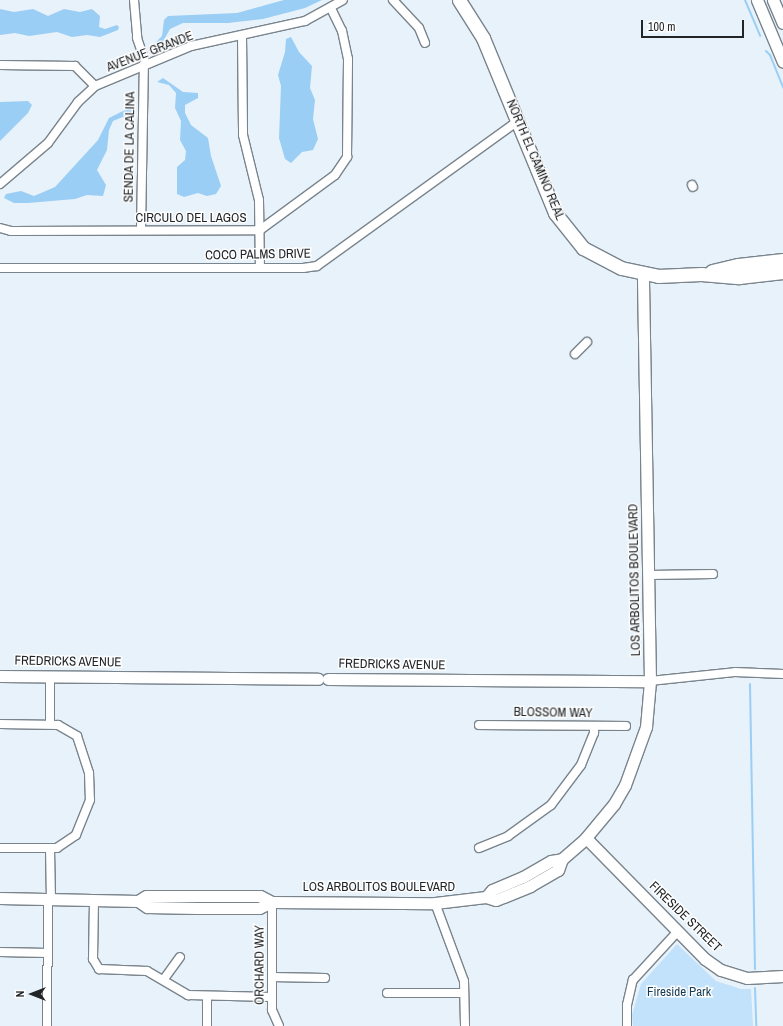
<!DOCTYPE html>
<html>
<head>
<meta charset="utf-8">
<style>
  body { margin:0 }
  #map { position:relative; width:783px; height:1026px; overflow:hidden; background:#e7f2fb; font-family:"Archivo Narrow",sans-serif }
  div>[style] { position:absolute }
  [style*='--x'] { left:calc(var(--x)*1px); top:calc(var(--y)*1px); width:calc(var(--w)*1px); rotate:calc(var(--a)*1deg) }
  .green>* { inset:0; background:#c2e1fa }
  .water>* { inset:0; background:#9bcef5 }
  .stream>* { height:2px; margin:-1px; padding:0 1px; transform-origin:1px; border-radius:1px; background:#9bcef5 }
  .roads { filter:drop-shadow(1px 0 #7a848c) drop-shadow(-1px 0 #7a848c) drop-shadow(0 1px #7a848c) drop-shadow(0 -1px #7a848c) }
  .street>* { height:8px; margin:-4px; padding:0 4px; transform-origin:4px; border-radius:4px; background:#fff }
  .secondary>* { height:11px; margin:-5.5px; padding:0 5.5px; transform-origin:5.5px; border-radius:5.5px; background:#fff }
  .primary>* { height:13px; margin:-6.5px; padding:0 6.5px; transform-origin:6.5px; border-radius:6.5px; background:#fff }
  span { translate:-50% -50%; white-space:nowrap; text-align:center; line-height:1.15; -webkit-text-stroke:3px #fefefe; paint-order:stroke }
  .street-label { font-size:13px; color:#212528 }
  .park-label { font-size:13px; color:#153b55 }
  .north { position:absolute; left:12px; top:974px; width:40px; height:40px; -webkit-text-stroke:3px #fefefe; paint-order:stroke; rotate:270deg; font-size:11px; font-weight:700; line-height:16px; text-align:center; color:#212528 }
  .north::after { content:''; display:block; margin:auto; width:14px; height:18px; background:#212528; clip-path:polygon(50% 0,100% 100%,50% 72%,0 100%) }
  .scale { position:absolute; left:641px; top:20px; width:103px; height:18px; box-sizing:border-box; border:2px solid #212528; border-top:0; padding-left:5px; font-size:12px; line-height:14px; white-space:nowrap; color:#212528; -webkit-text-stroke:3px #fefefe; paint-order:stroke }
</style>
</head>
<body>
<div id="map">
  <div class="green">
    <i style="clip-path:polygon(677px 944px,716px 981px,741px 989px,751px 989px,753px 1026px,633px 1026px,632px 1015px,641px 984px)"></i>
  </div>
  <div class="water">
    <i style="clip-path:polygon(284px 0,322px 0,305px 8px,263px 19px,228px 23px,183px 23px,170px 29px,161px 45px,157px 48px,153px 45px,162px 36px,164px 20px,168px 16px,237px 13px)"></i>
    <i style="clip-path:polygon(0 9px,14px 12px,33px 9px,48px 16px,64px 9px,80px 12px,92px 9px,100px 16px,99px 27px,105px 29px,117px 25px,119px 27px,118px 30px,100px 37px,87px 35px,72px 37px,57px 32px,29px 36px,15px 33px,0 35px)"></i>
    <i style="clip-path:polygon(291px 37px,299px 52px,312px 66px,310px 88px,315px 100px,313px 119px,318px 139px,313px 150px,302px 152px,291px 163px,285px 159px,279px 138px,281px 86px,278px 75px,285px 52px,286px 39px)"></i>
    <i style="clip-path:polygon(163px 78px,183px 92px,198px 93px,198px 98px,185px 105px,185px 113px,191px 125px,208px 138px,211px 156px,221px 186px,216px 194px,207px 196px,198px 193px,184px 197px,177px 194px,177px 167px,185px 160px,186px 151px,180px 140px,181px 121px,175px 108px,176px 93px,169px 85px,157px 82px)"></i>
    <i style="clip-path:polygon(28px 101px,32px 105px,28px 113px,0 141px,0 102px)"></i>
    <i style="clip-path:polygon(131px 107px,135px 108px,135px 112px,113px 121px,109px 130px,107px 150px,97px 170px,106px 185px,103px 196px,87px 195px,75px 199px,28px 203px,14px 203px,4px 198px,6px 194px,21px 191px,34px 196px,55px 187px,98px 140px,109px 118px)"></i>
  </div>
  <div class="stream">
    <i style="--x:745;--y:0;--w:39;--a:67"></i>
    <i style="--x:766;--y:51;--w:6;--a:45"></i>
    <i style="--x:770;--y:55;--w:35;--a:68"></i>
    <i style="--x:750;--y:684;--w:285;--a:89"></i>
    <i style="--x:755;--y:988;--w:38;--a:88"></i>
  </div>
  <div class="roads">
    <div class="street">
      <i style="--x:134;--y:0;--w:38;--a:85"></i>
      <i style="--x:137;--y:38;--w:28;--a:71"></i>
      <i style="--x:393;--y:0;--w:38;--a:47"></i>
      <i style="--x:419;--y:28;--w:16;--a:68"></i>
      <i style="--x:242;--y:35;--w:100;--a:89.4"></i>
      <i style="--x:243;--y:135;--w:67;--a:76.2"></i>
      <i style="--x:259;--y:200;--w:68;--a:89.2"></i>
      <i style="--x:0;--y:65;--w:75;--a:0.8"></i>
      <i style="--x:75;--y:66;--w:28;--a:45"></i>
      <i style="--x:0;--y:184;--w:63;--a:-40.5"></i>
      <i style="--x:48;--y:143;--w:51;--a:-53.8"></i>
      <i style="--x:78;--y:102;--w:23;--a:-43"></i>
      <i style="--x:95;--y:86;--w:104;--a:-22.6"></i>
      <i style="--x:191;--y:46;--w:117;--a:-12.4"></i>
      <i style="--x:305;--y:21;--w:43;--a:-28.9"></i>
      <i style="--x:692;--y:185;--w:2;--a:63"></i>
      <i style="--x:0;--y:228;--w:11;--a:15"></i>
      <i style="--x:11;--y:231;--w:249;--a:-0.2"></i>
      <i style="--x:260;--y:230;--w:93;--a:-36.3"></i>
      <i style="--x:335;--y:175;--w:22;--a:-56"></i>
      <i style="--x:347;--y:157;--w:98;--a:-89.4"></i>
      <i style="--x:348;--y:59;--w:29;--a:-102"></i>
      <i style="--x:342;--y:31;--w:25;--a:-116"></i>
      <i style="--x:141;--y:230;--w:166;--a:-89"></i>
      <i style="--x:0;--y:268;--w:303;--a:0"></i>
      <i style="--x:303;--y:268;--w:14;--a:-8"></i>
      <i style="--x:317;--y:266;--w:248;--a:-35.8"></i>
      <i style="--x:575;--y:354;--w:17;--a:-45"></i>
      <i style="--x:649;--y:575;--w:64;--a:-0.9"></i>
      <i style="--x:50;--y:676;--w:48;--a:90"></i>
      <i style="--x:650;--y:681;--w:85;--a:-6"></i>
      <i style="--x:735;--y:672;--w:48;--a:2.4"></i>
      <i style="--x:0;--y:724;--w:58;--a:1"></i>
      <i style="--x:58;--y:725;--w:22;--a:30"></i>
      <i style="--x:77;--y:736;--w:39;--a:72"></i>
      <i style="--x:89;--y:773;--w:27;--a:88"></i>
      <i style="--x:90;--y:800;--w:38;--a:112"></i>
      <i style="--x:76;--y:835;--w:23;--a:146"></i>
      <i style="--x:57;--y:848;--w:57;--a:180"></i>
      <i style="--x:479;--y:725;--w:147;--a:0.4"></i>
      <i style="--x:50;--y:848;--w:51;--a:88.9"></i>
      <i style="--x:479;--y:848;--w:31;--a:-22"></i>
      <i style="--x:508;--y:836;--w:53;--a:-35.8"></i>
      <i style="--x:551;--y:805;--w:50;--a:-53.1"></i>
      <i style="--x:581;--y:765;--w:35;--a:-68"></i>
      <i style="--x:594;--y:733;--w:7;--a:-90"></i>
      <i style="--x:94;--y:901;--w:58;--a:91"></i>
      <i style="--x:93;--y:959;--w:12;--a:59"></i>
      <i style="--x:99;--y:969;--w:48;--a:2.4"></i>
      <i style="--x:147;--y:971;--w:48;--a:30.3"></i>
      <i style="--x:188;--y:995;--w:84;--a:1.4"></i>
      <i style="--x:272;--y:902;--w:108;--a:90"></i>
      <i style="--x:272;--y:1010;--w:17;--a:66"></i>
      <i style="--x:435;--y:903;--w:83;--a:69.6"></i>
      <i style="--x:464;--y:981;--w:45;--a:88.7"></i>
      <i style="--x:0;--y:952;--w:48;--a:1.2"></i>
      <i style="--x:272;--y:977;--w:53;--a:1.1"></i>
      <i style="--x:164;--y:979;--w:27;--a:-54"></i>
      <i style="--x:387;--y:993;--w:77;--a:0"></i>
      <i style="--x:47;--y:1026;--w:127;--a:-89.5"></i>
      <i style="--x:207;--y:1026;--w:30;--a:-90"></i>
      <i style="--x:627;--y:1026;--w:21;--a:-90"></i>
      <i style="--x:627;--y:1005;--w:26;--a:-77"></i>
      <i style="--x:633;--y:980;--w:67;--a:-47.4"></i>
    </div>
    <div class="secondary">
      <i style="--x:757;--y:0;--w:67;--a:67.2"></i>
      <i style="--x:773;--y:0;--w:25;--a:67"></i>
      <i style="--x:0;--y:676;--w:318;--a:0.5"></i>
      <i style="--x:328;--y:679;--w:322;--a:0.4"></i>
      <i style="--x:586;--y:838;--w:170;--a:45.5"></i>
      <i style="--x:705;--y:959;--w:19;--a:35"></i>
      <i style="--x:721;--y:970;--w:27;--a:17"></i>
      <i style="--x:747;--y:978;--w:36;--a:-3"></i>
      <i style="--x:486;--y:897;--w:9;--a:-49"></i>
      <i style="--x:492;--y:890;--w:34;--a:-23"></i>
      <i style="--x:523;--y:877;--w:32;--a:-30"></i>
      <i style="--x:551;--y:861;--w:11;--a:-10"></i>
      <i style="--x:562;--y:859;--w:29;--a:-41"></i>
      <i style="--x:584;--y:840;--w:47;--a:-50.2"></i>
      <i style="--x:614;--y:804;--w:22;--a:-60"></i>
      <i style="--x:625;--y:785;--w:62;--a:-70.1"></i>
      <i style="--x:646;--y:727;--w:46;--a:-85"></i>
      <i style="--x:650;--y:681;--w:407;--a:-91"></i>
      <i style="--x:0;--y:898;--w:138;--a:1.2"></i>
      <i style="--x:138;--y:901;--w:11;--a:34"></i>
      <i style="--x:147;--y:907;--w:50;--a:1.1"></i>
      <i style="--x:197;--y:908;--w:62;--a:0"></i>
      <i style="--x:259;--y:908;--w:14;--a:-25"></i>
      <i style="--x:138;--y:901;--w:9;--a:-32"></i>
      <i style="--x:146;--y:896;--w:114;--a:0"></i>
      <i style="--x:260;--y:896;--w:13;--a:27"></i>
      <i style="--x:272;--y:902;--w:163;--a:0.4"></i>
      <i style="--x:435;--y:903;--w:51;--a:-6.7"></i>
      <i style="--x:486;--y:897;--w:10;--a:17"></i>
      <i style="--x:496;--y:900;--w:37;--a:-22"></i>
      <i style="--x:530;--y:886;--w:32;--a:-30"></i>
      <i style="--x:558;--y:870;--w:12;--a:-70"></i>
    </div>
    <div class="primary">
      <i style="--x:459;--y:0;--w:45;--a:57.7"></i>
      <i style="--x:483;--y:38;--w:189;--a:67.6"></i>
      <i style="--x:555;--y:213;--w:45;--a:51.3"></i>
      <i style="--x:583;--y:248;--w:43;--a:27.8"></i>
      <i style="--x:621;--y:268;--w:38;--a:12"></i>
      <i style="--x:658;--y:276;--w:43;--a:-2.7"></i>
      <i style="--x:701;--y:274;--w:38;--a:5"></i>
      <i style="--x:739;--y:277;--w:44;--a:-6.5"></i>
      <i style="--x:712;--y:271;--w:27;--a:-13"></i>
      <i style="--x:738;--y:265;--w:45;--a:-6.3"></i>
    </div>
  </div>
  <div class="street-label">
    <span style="left:150px;top:52px;rotate:-21deg">AVENUE GRANDE</span>
    <span style="left:130px;top:147px;rotate:-89deg">SENDA DE LA CALINA</span>
    <span style="left:535px;top:160px;rotate:67deg">NORTH EL CAMINO REAL</span>
    <span style="left:191px;top:218px">CIRCULO DEL LAGOS</span>
    <span style="left:258px;top:255px;rotate:-1deg">COCO PALMS DRIVE</span>
    <span style="left:635px;top:580px;rotate:-91deg">LOS ARBOLITOS BOULEVARD</span>
    <span style="left:68px;top:662px;rotate:1deg">FREDRICKS AVENUE</span>
    <span style="left:392px;top:665px;rotate:1deg">FREDRICKS AVENUE</span>
    <span style="left:553px;top:713px;rotate:1deg">BLOSSOM WAY</span>
    <span style="left:379px;top:887px">LOS ARBOLITOS BOULEVARD</span>
    <span style="left:685px;top:917px;rotate:44deg">FIRESIDE STREET</span>
    <span style="left:260px;top:965px;rotate:-90deg">ORCHARD WAY</span>
  </div>
  <div class="park-label">
    <span style="left:679px;top:992px">Fireside Park</span>
  </div>
  <div class="north">N</div>
  <div class="scale">100 m</div>
</div>
</body>
</html>
